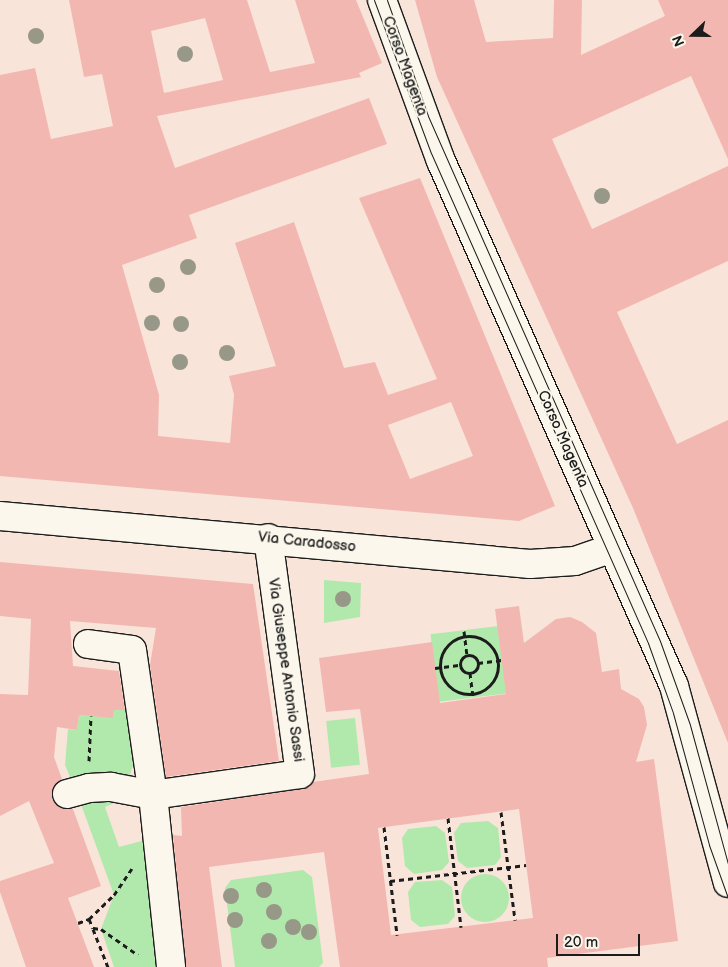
<!DOCTYPE html>
<html>
<head>
<meta charset="utf-8">
<style>
  body { margin:0 }
  #map { position:relative; width:728px; height:967px; overflow:hidden; background:#f9e4da; font-family:"Balsamiq Sans",sans-serif }
  div>[style] { position:absolute }
  [style*='--x'] { left:calc(var(--x)*1px); top:calc(var(--y)*1px); width:calc(var(--w)*1px); rotate:calc(var(--a)*1deg) }
  .green>* { inset:0; background:#b1e9ac; transform-origin:0 0 }
  .round { border-radius:50% }
  .building>* { inset:0; background:#f3b7b1 }
  .path>* { height:3px; margin-top:-1.5px; transform-origin:0; background:repeating-linear-gradient(90deg,#1c1c1c 0 5px,transparent 0 9px) }
  .path>.ring { margin:-1.5px; padding:0; box-sizing:content-box; background:none; border:3px solid #1c1c1c; border-radius:50% }
  .roads { filter:drop-shadow(1px 0 #1c1c1c) drop-shadow(-1px 0 #1c1c1c) drop-shadow(0 1px #1c1c1c) drop-shadow(0 -1px #1c1c1c) }
  .minor>* { height:28px; margin:-14px; padding:0 14px; transform-origin:14px; border-radius:14px; background:#fbf7ec }
  .tram>* { height:1px; margin:-0.5px; padding:0 0.5px; transform-origin:0.5px; border-radius:0.5px; background:#1c1c1c }
  .trees>* { width:16px; height:16px; margin:-8px; border-radius:50%; background:#989889 }
  span { translate:-50% -50%; white-space:nowrap; text-align:center; line-height:1.15; -webkit-text-stroke:4px #fbf7ec; paint-order:stroke }
  .street-label { font-size:15px; color:#1c1c1c }
  .north { position:absolute; left:668px; top:10px; width:50px; height:50px; -webkit-text-stroke:4px #fbf7ec; paint-order:stroke; rotate:248deg; font-size:14px; font-weight:700; line-height:20px; text-align:center; color:#1c1c1c }
  .north::after { content:''; display:block; margin:auto; width:18px; height:22px; background:#1c1c1c; clip-path:polygon(50% 0,100% 100%,50% 72%,0 100%) }
  .scale { position:absolute; left:556px; top:934px; width:84px; height:22px; box-sizing:border-box; border:2px solid #1c1c1c; border-top:0; padding-left:6px; font-size:15px; line-height:18px; white-space:nowrap; color:#1c1c1c; -webkit-text-stroke:4px #fbf7ec; paint-order:stroke }
</style>
</head>
<body>
<div id="map">
  <div class="green">
    <i style="clip-path:polygon(324px 580px,361px 583px,360px 617px,324px 623px)"></i>
    <i style="left:498px;top:626px;width:68px;height:68px;rotate:83deg"></i>
    <i style="clip-path:polygon(114px 710px,129px 710px,135px 759px,128px 781px,72px 782px,65px 765px,68px 729px,77px 730px,79px 715px,113px 717px)"></i>
    <i style="left:355px;top:718px;width:47px;height:29px;rotate:84deg"></i>
    <i style="clip-path:polygon(78px 796px,122px 800px,105px 807px,119px 847px,153px 838px,162px 967px,114px 967px,101px 929px,114px 895px)"></i>
    <i style="clip-path:polygon(488px 821px,498px 828px,501px 857px,495px 865px,467px 868px,458px 861px,454px 833px,461px 823px)"></i>
    <i style="clip-path:polygon(436px 826px,445px 833px,449px 862px,442px 870px,414px 874px,405px 866px,402px 838px,408px 829px)"></i>
    <i style="clip-path:polygon(303px 870px,312px 877px,323px 963px,319px 967px,235px 967px,225px 888px,231px 880px)"></i>
    <i class="round" style="left:461px;top:874px;width:48px;height:48px"></i>
    <i style="clip-path:polygon(442px 880px,452px 887px,455px 916px,448px 924px,420px 927px,411px 920px,408px 892px,415px 882px)"></i>
  </div>
  <div class="building">
    <i style="clip-path:polygon(evenodd,69px 0,247px 0,270px 72px,315px 63px,295px 0,356px 0,382px 63px,359px 73px,361px 77px,157px 116px,175px 168px,369px 98px,387px 144px,189px 215px,197px 238px,122px 265px,159px 395px,158px 436px,230px 443px,234px 395px,229px 376px,276px 366px,235px 243px,294px 222px,344px 368px,375px 362px,388px 395px,437px 379px,359px 198px,420px 178px,555px 506px,519px 521px,0 476px,0 75px,35px 68px,51px 139px,113px 126px,102px 74px,84px 77px,69px 0,205px 18px,223px 80px,164px 93px,151px 31px,205px 18px,69px 0,451px 402px,473px 456px,410px 479px,388px 425px,451px 402px)"></i>
    <i style="clip-path:polygon(415px 0,474px 0,486px 42px,553px 38px,554px 0,582px 0,581px 55px,665px 16px,658px 0,728px 0,728px 159px,691px 76px,552px 139px,592px 229px,728px 166px,728px 261px,617px 312px,677px 444px,728px 420px,728px 743px,633px 508px,437px 77px)"></i>
    <i style="clip-path:polygon(0 562px,253px 584px,279px 761px,166px 777px,150px 665px,156px 628px,70px 621px,73px 666px,119px 671px,125px 710px,114px 710px,113px 718px,79px 715px,77px 730px,57px 727px,54px 757px,62px 779px,52px 790px,52px 799px,63px 809px,73px 809px,101px 886px,68px 898px,94px 967px,26px 967px,0 892px,0 881px,54px 863px,29px 801px,0 816px,0 694px,28px 695px,31px 619px,0 616px)"></i>
    <i style="clip-path:polygon(evenodd,519px 606px,524px 643px,556px 619px,570px 617px,582px 622px,596px 633px,602px 672px,619px 669px,621px 689px,639px 699px,644px 707px,647px 725px,636px 762px,654px 759px,678px 941px,547px 958px,548px 967px,340px 967px,324px 852px,209px 867px,222px 967px,186px 967px,173px 835px,182px 836px,181px 807px,302px 789px,313px 782px,369px 774px,360px 709px,326px 712px,319px 658px,432px 642px,440px 703px,506px 694px,495px 609px,519px 606px,519px 809px,533px 918px,391px 935px,378px 828px,519px 809px)"></i>
  </div>
  <div class="path">
    <i style="--x:464;--y:631;--w:24;--a:83"></i>
    <i class="ring" style="left:440px;top:636px;width:55px;height:55px"></i>
    <i class="ring" style="left:460px;top:655px;width:15px;height:15px"></i>
    <i style="--x:478;--y:663;--w:24;--a:-7"></i>
    <i style="--x:435;--y:668;--w:24;--a:-7"></i>
    <i style="--x:470;--y:673;--w:26;--a:83"></i>
    <i style="--x:89;--y:761;--w:45;--a:-87.5"></i>
    <i style="--x:501;--y:812;--w:109;--a:82.6"></i>
    <i style="--x:448;--y:818;--w:110;--a:83.2"></i>
    <i style="--x:384;--y:827;--w:109;--a:83.1"></i>
    <i style="--x:390;--y:881;--w:137;--a:-6.7"></i>
    <i style="--x:89;--y:919;--w:10;--a:66"></i>
    <i style="--x:93;--y:928;--w:8;--a:7"></i>
    <i style="--x:101;--y:929;--w:45;--a:35.1"></i>
    <i style="--x:78;--y:923;--w:12;--a:-20"></i>
    <i style="--x:89;--y:919;--w:35;--a:-44"></i>
    <i style="--x:114;--y:895;--w:32;--a:-56"></i>
    <i style="--x:93;--y:929;--w:41;--a:68.5"></i>
  </div>
  <div class="roads">
    <div class="minor">
      <i style="--x:382;--y:0;--w:171;--a:69.9"></i>
      <i style="--x:441;--y:161;--w:574;--a:66.07"></i>
      <i style="--x:674;--y:686;--w:204;--a:74.7"></i>
      <i style="--x:0;--y:516;--w:532;--a:5.17"></i>
      <i style="--x:530;--y:564;--w:45;--a:-3.8"></i>
      <i style="--x:575;--y:561;--w:39;--a:-19"></i>
      <i style="--x:88;--y:644;--w:44;--a:7.8"></i>
      <i style="--x:132;--y:650;--w:147;--a:81.8"></i>
      <i style="--x:153;--y:795;--w:173;--a:84"></i>
      <i style="--x:67;--y:794;--w:23;--a:-15"></i>
      <i style="--x:89;--y:788;--w:22;--a:-3"></i>
      <i style="--x:111;--y:787;--w:43;--a:10.8"></i>
      <i style="--x:153;--y:795;--w:148;--a:-8.1"></i>
      <i style="--x:300;--y:774;--w:238;--a:-97.7"></i>
    </div>
  </div>
  <div class="tram">
    <i style="--x:374;--y:0;--w:163;--a:69.6"></i>
    <i style="--x:431;--y:153;--w:536;--a:66.11"></i>
    <i style="--x:648;--y:643;--w:74;--a:70.3"></i>
    <i style="--x:673;--y:713;--w:137;--a:74.7"></i>
    <i style="--x:709;--y:845;--w:56;--a:70.3"></i>
    <i style="--x:387;--y:0;--w:123;--a:70.5"></i>
    <i style="--x:428;--y:116;--w:574;--a:66.16"></i>
    <i style="--x:660;--y:641;--w:89;--a:70.3"></i>
    <i style="--x:690;--y:725;--w:144;--a:74.7"></i>
  </div>
  <div class="trees">
    <i style="left:36px;top:36px"></i>
    <i style="left:185px;top:54px"></i>
    <i style="left:602px;top:196px"></i>
    <i style="left:188px;top:267px"></i>
    <i style="left:157px;top:285px"></i>
    <i style="left:152px;top:323px"></i>
    <i style="left:181px;top:324px"></i>
    <i style="left:227px;top:353px"></i>
    <i style="left:180px;top:362px"></i>
    <i style="left:343px;top:599px"></i>
    <i style="left:264px;top:890px"></i>
    <i style="left:231px;top:896px"></i>
    <i style="left:274px;top:912px"></i>
    <i style="left:235px;top:920px"></i>
    <i style="left:293px;top:927px"></i>
    <i style="left:309px;top:932px"></i>
    <i style="left:269px;top:941px"></i>
  </div>
  <div class="street-label">
    <span style="left:405px;top:66px;rotate:70deg">Corso Magenta</span>
    <span style="left:563px;top:439px;rotate:66deg">Corso Magenta</span>
    <span style="left:307px;top:542px;rotate:6deg">Via Caradosso</span>
    <span style="left:286px;top:670px;rotate:82deg">Via Giuseppe Antonio Sassi</span>
  </div>
  <div class="north">N</div>
  <div class="scale">20 m</div>
</div>
</body>
</html>
